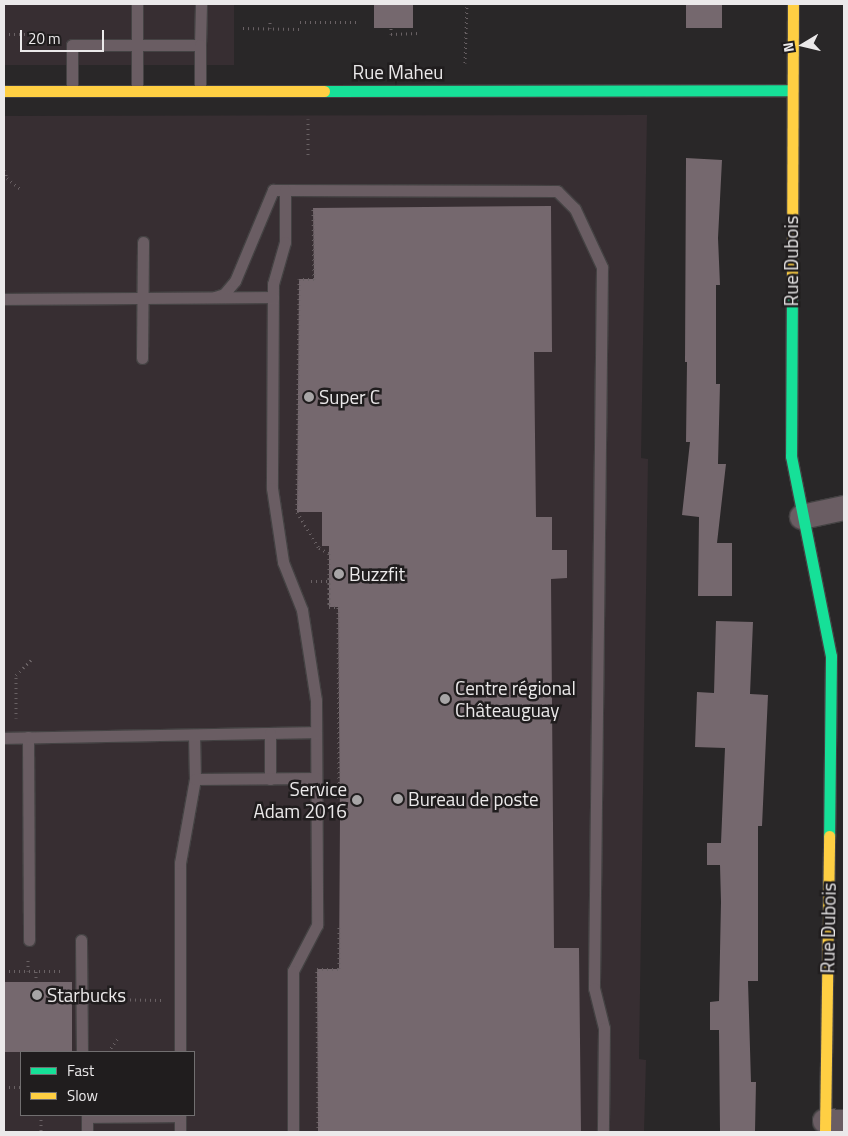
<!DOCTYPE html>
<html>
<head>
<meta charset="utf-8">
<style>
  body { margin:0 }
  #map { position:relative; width:848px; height:1136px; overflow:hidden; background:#292728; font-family:"Titillium Web",sans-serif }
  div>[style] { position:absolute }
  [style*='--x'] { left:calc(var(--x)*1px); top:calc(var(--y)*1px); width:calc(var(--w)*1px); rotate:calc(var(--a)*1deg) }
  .built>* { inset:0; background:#372e32; transform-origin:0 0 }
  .building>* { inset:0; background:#75686e; transform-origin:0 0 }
  .path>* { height:3px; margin-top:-1.5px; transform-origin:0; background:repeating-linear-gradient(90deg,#696164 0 1px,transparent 0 5px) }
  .roads { filter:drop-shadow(1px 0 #444243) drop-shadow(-1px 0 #444243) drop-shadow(0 1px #444243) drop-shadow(0 -1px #444243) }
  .lane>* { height:11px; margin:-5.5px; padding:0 5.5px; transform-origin:5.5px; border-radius:5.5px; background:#6a5d63 }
  .street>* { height:24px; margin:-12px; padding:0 12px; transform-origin:12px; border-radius:12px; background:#6a5d63 }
  .fast>* { height:11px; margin:-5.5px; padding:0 5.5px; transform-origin:5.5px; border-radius:5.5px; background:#16e098 }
  .slow>* { height:11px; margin:-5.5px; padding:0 5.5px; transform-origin:5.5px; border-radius:5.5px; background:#ffcf43 }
  .dots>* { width:14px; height:14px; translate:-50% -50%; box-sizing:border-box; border:2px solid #201d1e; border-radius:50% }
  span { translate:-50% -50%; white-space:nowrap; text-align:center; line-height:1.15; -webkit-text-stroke:5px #201d1e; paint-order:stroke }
  .street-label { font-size:19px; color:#ebe9ea }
  .poi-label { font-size:19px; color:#ebe9ea }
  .left { translate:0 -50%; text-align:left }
  .right { translate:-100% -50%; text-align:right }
  .frame { position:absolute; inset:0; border:5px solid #ebe9ea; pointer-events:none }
  .legend { position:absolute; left:20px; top:1051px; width:175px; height:65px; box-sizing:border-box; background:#201d1e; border:1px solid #716f70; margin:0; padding:6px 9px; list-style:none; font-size:15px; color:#ebe9ea }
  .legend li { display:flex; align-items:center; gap:10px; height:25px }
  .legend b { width:25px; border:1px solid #716f70 }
  .north { position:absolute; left:778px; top:20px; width:50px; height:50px; -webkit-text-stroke:4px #201d1e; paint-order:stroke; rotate:261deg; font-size:14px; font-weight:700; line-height:20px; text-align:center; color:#ebe9ea }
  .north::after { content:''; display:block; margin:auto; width:18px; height:22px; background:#ebe9ea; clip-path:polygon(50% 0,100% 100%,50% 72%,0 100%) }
  .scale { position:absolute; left:20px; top:30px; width:84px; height:22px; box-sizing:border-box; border:2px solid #ebe9ea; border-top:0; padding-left:6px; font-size:15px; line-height:18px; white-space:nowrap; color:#ebe9ea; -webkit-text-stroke:4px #201d1e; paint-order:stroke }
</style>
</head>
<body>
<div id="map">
  <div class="built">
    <i style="left:4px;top:4px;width:230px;height:61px"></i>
    <i style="clip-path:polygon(evenodd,647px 115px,641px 458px,648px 459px,639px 1059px,646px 1060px,644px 1132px,4px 1132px,4px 116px,647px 115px,21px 1052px,194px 1052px,194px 1115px,21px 1115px,21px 1052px)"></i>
  </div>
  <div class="building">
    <i style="left:374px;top:4px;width:39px;height:24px"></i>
    <i style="left:686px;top:4px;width:36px;height:24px"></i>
    <i style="clip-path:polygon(686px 158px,722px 160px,718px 238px,720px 285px,716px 285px,716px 384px,720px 384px,718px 464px,726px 464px,717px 543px,732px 543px,732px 596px,698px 596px,699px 517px,682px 515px,690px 442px,686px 442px,687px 362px,685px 362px)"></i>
    <i style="clip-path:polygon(551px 206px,552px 352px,534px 352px,536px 517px,552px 517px,552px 550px,567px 550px,567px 578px,551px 579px,554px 948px,579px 948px,581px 1132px,318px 1132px,317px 969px,339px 969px,340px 816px,338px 607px,329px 607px,329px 546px,322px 546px,322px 512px,297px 512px,299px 279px,314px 279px,313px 208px)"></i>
    <i style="clip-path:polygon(716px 621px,753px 622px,750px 694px,768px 695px,762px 826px,758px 826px,758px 981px,748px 981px,751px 1082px,756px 1082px,755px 1132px,720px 1132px,719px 1030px,710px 1030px,710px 1002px,719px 1001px,721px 902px,720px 865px,707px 865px,707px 843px,721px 843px,725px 748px,695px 747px,697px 692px,714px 693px)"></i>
    <i style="left:4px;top:982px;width:68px;height:70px"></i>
  </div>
  <div class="path">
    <i style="--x:300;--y:22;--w:58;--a:0"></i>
    <i style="--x:243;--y:28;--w:57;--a:1"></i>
    <i style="--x:270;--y:28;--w:9;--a:-90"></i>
    <i style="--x:391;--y:28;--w:6;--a:90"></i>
    <i style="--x:391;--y:34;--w:28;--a:-2"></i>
    <i style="--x:4;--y:34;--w:25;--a:0"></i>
    <i style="--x:29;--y:34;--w:24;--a:15"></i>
    <i style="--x:465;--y:63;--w:59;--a:-88.1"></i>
    <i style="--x:308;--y:119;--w:37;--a:90"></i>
    <i style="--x:4;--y:170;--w:9;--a:69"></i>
    <i style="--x:7;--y:178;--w:19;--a:39"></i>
    <i style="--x:313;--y:209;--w:70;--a:89.2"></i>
    <i style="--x:314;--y:279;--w:15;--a:180"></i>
    <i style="--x:299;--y:279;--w:233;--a:90.5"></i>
    <i style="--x:297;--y:512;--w:42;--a:58.6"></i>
    <i style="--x:319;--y:548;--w:11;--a:27"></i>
    <i style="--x:329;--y:553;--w:54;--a:90"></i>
    <i style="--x:329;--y:607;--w:9;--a:0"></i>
    <i style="--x:338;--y:607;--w:197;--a:89.7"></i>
    <i style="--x:311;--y:581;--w:18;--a:0"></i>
    <i style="--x:16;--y:718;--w:43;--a:-90"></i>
    <i style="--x:16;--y:675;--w:24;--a:-45"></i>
    <i style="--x:4;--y:971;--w:59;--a:0"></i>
    <i style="--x:28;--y:971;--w:13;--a:-90"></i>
    <i style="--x:36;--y:982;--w:11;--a:-90"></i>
    <i style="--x:100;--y:999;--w:61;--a:0.9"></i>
    <i style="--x:108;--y:1052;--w:16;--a:-55"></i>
    <i style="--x:4;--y:1087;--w:17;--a:0"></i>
    <i style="--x:41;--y:1115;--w:17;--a:90"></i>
    <i style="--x:318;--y:1132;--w:163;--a:-90.4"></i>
    <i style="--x:317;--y:969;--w:22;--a:0"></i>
    <i style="--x:339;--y:969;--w:42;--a:-90"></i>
  </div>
  <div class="roads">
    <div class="lane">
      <i style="--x:137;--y:4;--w:86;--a:90"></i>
      <i style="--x:200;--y:45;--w:41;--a:-88.6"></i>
      <i style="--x:72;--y:90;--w:45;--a:-90"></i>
      <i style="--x:72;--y:45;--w:128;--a:0"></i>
      <i style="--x:200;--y:45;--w:45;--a:90"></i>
      <i style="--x:285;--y:190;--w:272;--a:0.2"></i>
      <i style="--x:557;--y:191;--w:25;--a:45"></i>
      <i style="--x:575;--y:209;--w:64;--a:65"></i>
      <i style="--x:602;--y:267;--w:721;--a:90.64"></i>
      <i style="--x:594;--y:988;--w:41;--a:76"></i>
      <i style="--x:604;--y:1028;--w:104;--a:90.6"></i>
      <i style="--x:215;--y:297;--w:9;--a:-18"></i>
      <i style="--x:224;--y:294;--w:17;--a:-50"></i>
      <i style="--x:235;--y:281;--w:99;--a:-67.3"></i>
      <i style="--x:273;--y:190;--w:12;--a:0"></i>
      <i style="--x:285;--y:190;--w:52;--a:90"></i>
      <i style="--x:285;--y:242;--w:44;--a:105.9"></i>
      <i style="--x:273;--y:284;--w:204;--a:90.3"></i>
      <i style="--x:272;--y:488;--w:75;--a:81.5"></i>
      <i style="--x:283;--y:562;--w:52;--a:68.4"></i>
      <i style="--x:302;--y:610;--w:91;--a:81.2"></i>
      <i style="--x:316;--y:700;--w:225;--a:89.7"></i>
      <i style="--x:317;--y:925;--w:52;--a:117.6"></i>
      <i style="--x:293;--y:971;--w:161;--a:90"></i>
      <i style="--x:4;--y:299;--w:269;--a:-0.4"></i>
      <i style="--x:142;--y:358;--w:116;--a:-89.5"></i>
      <i style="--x:194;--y:735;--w:44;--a:88.7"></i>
      <i style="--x:28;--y:737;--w:203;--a:89.7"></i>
      <i style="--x:4;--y:738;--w:312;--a:-1.1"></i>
      <i style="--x:270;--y:779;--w:46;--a:-90"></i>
      <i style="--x:81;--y:940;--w:112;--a:89.5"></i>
      <i style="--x:180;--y:1052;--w:189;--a:-90"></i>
      <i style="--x:180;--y:863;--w:85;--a:-79.9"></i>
      <i style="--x:195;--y:779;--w:121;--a:-0.5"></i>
      <i style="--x:180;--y:1115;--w:17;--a:90"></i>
      <i style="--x:87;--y:1132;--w:15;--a:-90"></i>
      <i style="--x:87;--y:1117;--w:93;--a:-0.6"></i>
    </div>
    <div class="street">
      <i style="--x:802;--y:517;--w:43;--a:-12.1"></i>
      <i style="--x:825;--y:1121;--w:19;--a:3"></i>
    </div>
    <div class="fast">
      <i style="--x:324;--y:91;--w:468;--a:-0.1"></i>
      <i style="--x:792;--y:280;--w:176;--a:90.3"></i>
      <i style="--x:791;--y:456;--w:204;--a:78.7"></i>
      <i style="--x:831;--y:656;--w:180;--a:90.6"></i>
    </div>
    <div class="slow">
      <i style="--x:4;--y:91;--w:320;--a:0"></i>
      <i style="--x:792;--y:280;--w:276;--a:-89.8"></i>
      <i style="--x:825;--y:1132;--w:296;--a:-89.2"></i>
    </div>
  </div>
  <div class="dots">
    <i style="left:309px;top:397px;background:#a7a5a6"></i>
    <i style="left:339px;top:574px;background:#a7a5a6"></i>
    <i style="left:445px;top:699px;background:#a7a5a6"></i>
    <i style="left:398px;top:799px;background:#a7a5a6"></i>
    <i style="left:357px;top:800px;background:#a7a5a6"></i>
    <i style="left:37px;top:995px;background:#a7a5a6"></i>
  </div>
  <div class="street-label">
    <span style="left:398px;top:72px">Rue Maheu</span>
    <span style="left:791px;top:261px;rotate:-90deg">Rue Dubois</span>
    <span style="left:828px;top:928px;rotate:-89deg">Rue Dubois</span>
  </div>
  <div class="poi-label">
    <span class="left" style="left:319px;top:397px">Super C</span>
    <span class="left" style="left:349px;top:574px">Buzzfit</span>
    <span class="left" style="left:455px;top:699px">Centre régional<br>Châteauguay</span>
    <span class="right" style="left:347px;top:800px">Service<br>Adam 2016</span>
    <span class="left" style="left:408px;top:799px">Bureau de poste</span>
    <span class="left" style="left:47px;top:995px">Starbucks</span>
  </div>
  <div class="frame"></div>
  <ul class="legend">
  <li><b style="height:6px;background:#16e098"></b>Fast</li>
  <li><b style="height:6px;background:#ffcf43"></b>Slow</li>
  </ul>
  <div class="north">N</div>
  <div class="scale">20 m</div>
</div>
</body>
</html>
